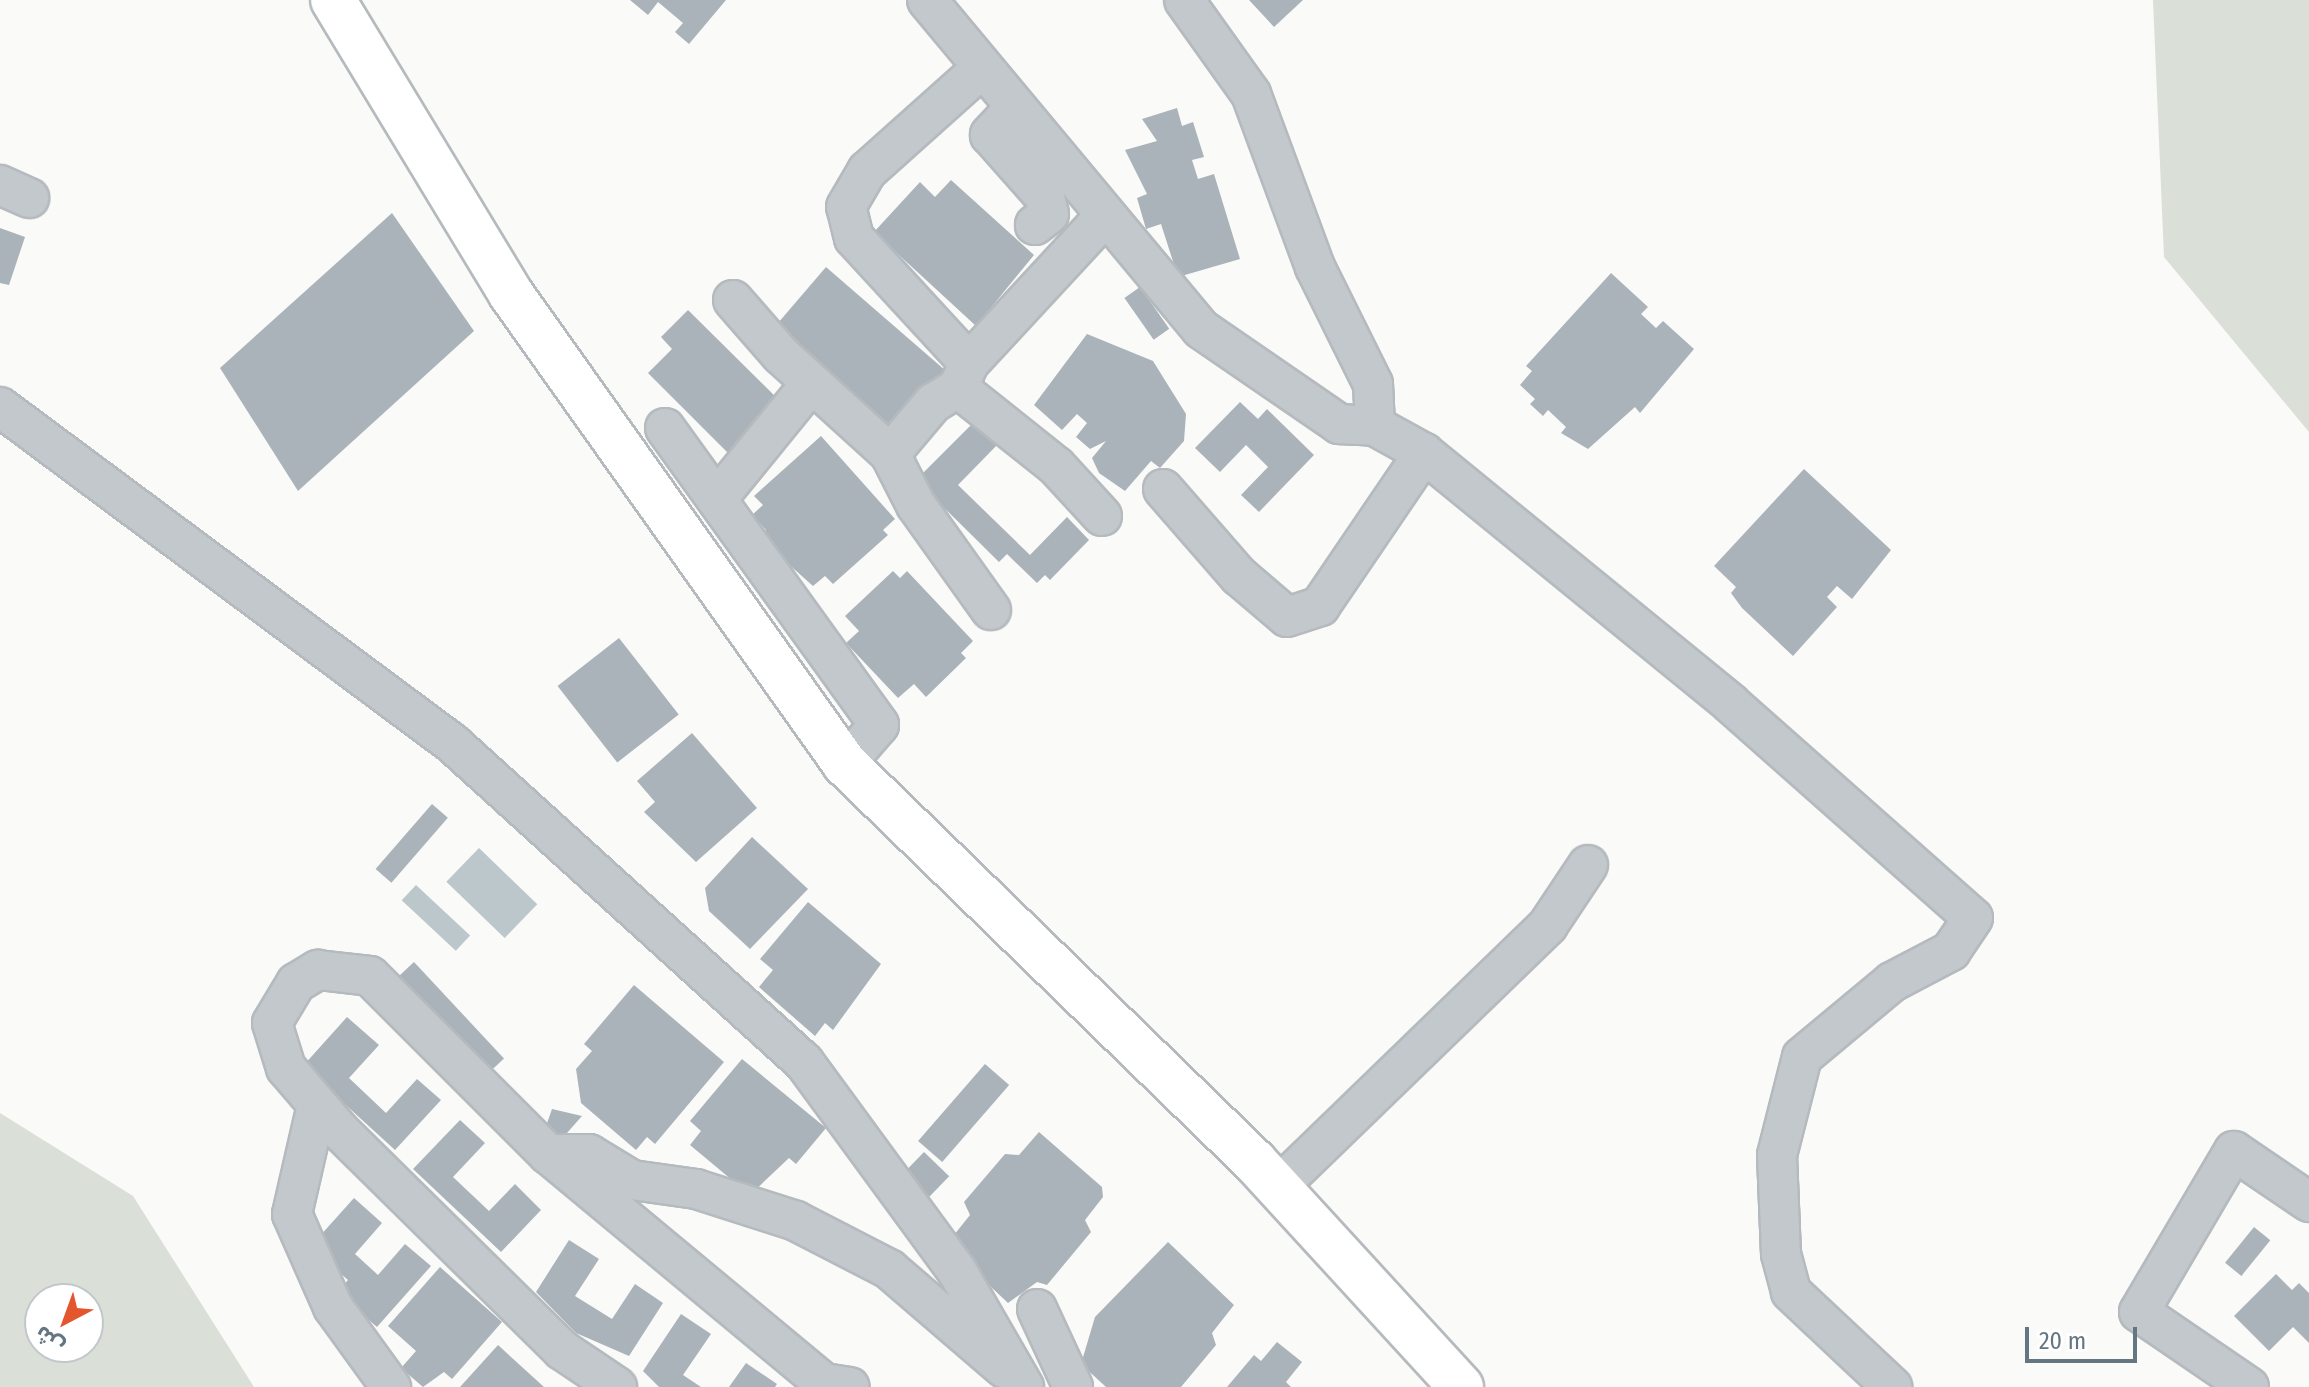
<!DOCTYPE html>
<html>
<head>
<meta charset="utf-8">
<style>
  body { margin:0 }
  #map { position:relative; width:2309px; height:1387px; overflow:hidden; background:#fafaf8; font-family:"Fira Sans Condensed","Noto Sans Arabic",sans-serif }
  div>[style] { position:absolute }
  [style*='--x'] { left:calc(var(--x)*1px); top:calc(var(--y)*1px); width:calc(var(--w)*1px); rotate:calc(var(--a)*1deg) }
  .green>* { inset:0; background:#dadfd7 }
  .water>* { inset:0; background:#bbc7cb; transform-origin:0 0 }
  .building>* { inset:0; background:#aab3b9; transform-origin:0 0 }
  .roads { filter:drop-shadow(2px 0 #b5babe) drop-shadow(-2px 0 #b5babe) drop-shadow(0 2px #b5babe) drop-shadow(0 -2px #b5babe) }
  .minor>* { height:38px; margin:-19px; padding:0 19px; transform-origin:19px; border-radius:19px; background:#c3c8cc }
  .major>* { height:44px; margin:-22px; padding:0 22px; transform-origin:22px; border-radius:22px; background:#fff }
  span { translate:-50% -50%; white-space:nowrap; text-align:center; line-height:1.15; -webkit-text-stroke:8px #fff; paint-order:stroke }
  .north { position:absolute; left:24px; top:1283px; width:80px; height:80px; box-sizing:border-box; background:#fff; border:2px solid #c1c8cd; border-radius:50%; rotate:221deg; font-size:22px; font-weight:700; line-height:32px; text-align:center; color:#657683 }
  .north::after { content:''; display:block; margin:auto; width:28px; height:36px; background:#e4572e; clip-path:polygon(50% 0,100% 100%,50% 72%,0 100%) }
  .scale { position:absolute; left:2025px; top:1327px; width:112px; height:36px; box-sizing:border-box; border:4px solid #657683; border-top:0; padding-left:10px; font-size:24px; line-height:28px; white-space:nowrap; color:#657683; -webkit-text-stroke:6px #fff; paint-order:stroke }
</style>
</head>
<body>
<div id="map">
  <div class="green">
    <i style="clip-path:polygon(2153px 0,2309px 0,2309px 432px,2164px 257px)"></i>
    <i style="clip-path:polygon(evenodd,0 1113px,133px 1196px,254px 1387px,0 1387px,0 1113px,88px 1299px,88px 1347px,40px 1347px,40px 1299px,88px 1299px)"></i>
  </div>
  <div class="water">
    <i style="left:479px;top:848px;width:81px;height:47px;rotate:44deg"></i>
    <i style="left:416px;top:885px;width:74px;height:21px;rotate:43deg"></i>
  </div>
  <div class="building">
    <i style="clip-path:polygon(630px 0,726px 0,689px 44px,675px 32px,683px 23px,658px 2px,648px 15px)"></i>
    <i style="clip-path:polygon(1249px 0,1303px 0,1274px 27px)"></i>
    <i style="clip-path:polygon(1177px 108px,1182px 126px,1193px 122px,1204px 157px,1192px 160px,1198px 179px,1214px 174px,1240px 259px,1178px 277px,1161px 224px,1146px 229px,1137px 198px,1147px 194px,1125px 150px,1157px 141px,1142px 119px)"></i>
    <i style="clip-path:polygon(951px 180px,1034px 255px,976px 326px,874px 232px,920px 182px,935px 197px)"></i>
    <i style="clip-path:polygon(392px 213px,474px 331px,298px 491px,220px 368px)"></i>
    <i style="clip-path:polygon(0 228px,25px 237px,9px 285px,0 283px)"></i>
    <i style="clip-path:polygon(826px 267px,946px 371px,905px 418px,899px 412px,884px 429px,772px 330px)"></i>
    <i style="clip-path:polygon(1611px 273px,1648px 307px,1641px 314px,1656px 328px,1663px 321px,1694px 349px,1640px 413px,1635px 407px,1588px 449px,1561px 433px,1566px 427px,1548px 410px,1543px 416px,1530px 404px,1535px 399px,1520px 385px,1532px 371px,1526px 366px)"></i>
    <i style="left:1140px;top:287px;width:51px;height:19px;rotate:55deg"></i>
    <i style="clip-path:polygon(688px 310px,784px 405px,732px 457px,648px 373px,672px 349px,661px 337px)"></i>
    <i style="clip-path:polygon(1087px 334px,1153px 361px,1186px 414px,1184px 441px,1160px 468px,1151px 461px,1125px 491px,1099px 473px,1092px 458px,1106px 441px,1090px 449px,1076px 437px,1087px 423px,1077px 414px,1062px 430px,1034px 405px)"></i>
    <i style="clip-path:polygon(1240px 402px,1258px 419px,1267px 409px,1314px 455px,1259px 512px,1241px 495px,1268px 467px,1246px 445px,1220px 472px,1195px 448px)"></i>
    <i style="clip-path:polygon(976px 420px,999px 443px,958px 485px,1030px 555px,1067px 517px,1089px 540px,1050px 580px,1045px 575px,1037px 583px,1007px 554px,999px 562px,916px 480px)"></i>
    <i style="clip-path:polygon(821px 436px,895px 519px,883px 530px,888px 535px,833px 584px,825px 576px,813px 586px,758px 537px,766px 530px,752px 515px,763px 505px,754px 496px)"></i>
    <i style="clip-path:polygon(1804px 469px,1891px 550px,1852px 599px,1837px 586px,1827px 597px,1837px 607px,1793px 656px,1742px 608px,1731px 593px,1736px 587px,1714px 566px)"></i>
    <i style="clip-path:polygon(893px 571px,900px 578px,907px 571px,973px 641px,961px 653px,966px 658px,926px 697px,914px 684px,898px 698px,846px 643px,859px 631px,845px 616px)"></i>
    <i style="left:619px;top:638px;width:97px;height:78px;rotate:52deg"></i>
    <i style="clip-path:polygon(692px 733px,757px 808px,696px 862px,644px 812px,655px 802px,637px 781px)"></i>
    <i style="left:432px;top:804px;width:21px;height:86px;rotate:41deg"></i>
    <i style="clip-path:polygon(752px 837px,808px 889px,750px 949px,709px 911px,705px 888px)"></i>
    <i style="clip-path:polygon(808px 902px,881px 964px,833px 1030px,825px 1023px,815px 1036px,759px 987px,773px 970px,760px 959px)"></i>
    <i style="left:414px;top:962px;width:132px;height:22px;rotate:47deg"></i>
    <i style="clip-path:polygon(634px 985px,724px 1062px,655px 1144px,647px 1137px,636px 1150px,581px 1103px,576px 1069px,592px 1051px,584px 1044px)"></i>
    <i style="clip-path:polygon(347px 1017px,379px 1045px,349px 1078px,386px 1113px,417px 1079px,441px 1100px,395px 1150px,303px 1066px)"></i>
    <i style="clip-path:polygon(742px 1059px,826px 1128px,796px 1164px,789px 1158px,750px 1195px,690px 1145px,701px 1131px,690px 1121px)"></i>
    <i style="left:985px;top:1064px;width:32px;height:102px;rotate:41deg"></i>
    <i style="clip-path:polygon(552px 1109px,582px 1116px,559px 1142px,545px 1129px)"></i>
    <i style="clip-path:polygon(460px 1120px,485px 1143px,453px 1177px,489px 1211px,515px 1184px,541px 1210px,501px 1252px,413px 1169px)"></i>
    <i style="clip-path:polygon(1039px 1132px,1102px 1187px,1103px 1197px,1085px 1220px,1091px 1232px,1047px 1285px,1037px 1282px,1008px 1303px,954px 1252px,954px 1235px,970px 1215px,964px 1202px,1005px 1154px,1019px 1155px)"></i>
    <i style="left:924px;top:1152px;width:35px;height:39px;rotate:44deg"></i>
    <i style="clip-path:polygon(354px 1198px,382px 1223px,355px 1254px,378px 1275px,405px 1244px,431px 1266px,377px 1327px,337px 1293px,348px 1280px,310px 1247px)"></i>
    <i style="left:2254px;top:1227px;width:21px;height:46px;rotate:39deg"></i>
    <i style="clip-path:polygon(569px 1240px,599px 1259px,575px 1296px,612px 1319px,635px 1284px,663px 1303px,629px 1356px,576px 1333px,536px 1292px)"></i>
    <i style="clip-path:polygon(1168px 1242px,1234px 1305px,1212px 1333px,1216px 1345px,1181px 1387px,1106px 1387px,1081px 1364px,1095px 1317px)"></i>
    <i style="clip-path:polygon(440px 1267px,502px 1322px,452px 1379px,444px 1372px,423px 1387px,401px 1368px,416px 1351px,388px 1326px)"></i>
    <i style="clip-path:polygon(2276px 1274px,2292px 1290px,2299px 1283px,2309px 1293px,2309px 1343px,2293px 1327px,2269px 1351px,2234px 1316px)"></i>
    <i style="clip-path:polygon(681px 1314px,711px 1334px,683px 1375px,701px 1387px,659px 1387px,643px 1371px)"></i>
    <i style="clip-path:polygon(1277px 1342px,1302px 1362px,1286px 1382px,1291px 1387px,1227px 1387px,1254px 1355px,1261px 1361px)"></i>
    <i style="clip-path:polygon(498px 1345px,544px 1387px,460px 1387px)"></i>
    <i style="clip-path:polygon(746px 1363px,777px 1384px,775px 1387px,729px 1387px)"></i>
  </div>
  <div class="roads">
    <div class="minor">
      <i style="--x:927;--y:0;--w:428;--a:50.2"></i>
      <i style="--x:1201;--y:329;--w:168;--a:34.5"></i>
      <i style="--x:1339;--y:424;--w:36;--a:3"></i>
      <i style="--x:1375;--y:426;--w:42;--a:-92.7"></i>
      <i style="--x:1373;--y:384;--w:131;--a:-116.4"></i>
      <i style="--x:1315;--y:267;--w:184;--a:-110.3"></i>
      <i style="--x:1251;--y:94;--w:115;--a:-125.5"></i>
      <i style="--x:1015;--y:108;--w:37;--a:133"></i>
      <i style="--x:990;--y:135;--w:83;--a:48.4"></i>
      <i style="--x:1045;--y:197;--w:17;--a:77"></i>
      <i style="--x:1049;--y:214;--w:18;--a:142"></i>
      <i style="--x:0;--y:185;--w:32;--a:24"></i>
      <i style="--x:733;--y:300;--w:73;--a:48.9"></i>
      <i style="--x:781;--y:355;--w:147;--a:42.2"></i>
      <i style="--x:969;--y:363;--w:170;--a:-132.6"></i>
      <i style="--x:854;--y:238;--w:32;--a:-104"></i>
      <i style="--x:846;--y:207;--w:42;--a:-59.7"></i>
      <i style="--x:867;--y:171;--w:152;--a:-41.8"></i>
      <i style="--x:958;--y:388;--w:29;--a:149"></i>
      <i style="--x:933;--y:403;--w:67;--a:130.1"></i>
      <i style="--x:890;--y:454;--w:57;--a:63"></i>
      <i style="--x:916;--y:505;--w:129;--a:54.5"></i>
      <i style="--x:0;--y:407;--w:563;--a:36.63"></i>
      <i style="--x:452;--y:743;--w:475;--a:42.2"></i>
      <i style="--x:804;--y:1062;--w:259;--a:53.8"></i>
      <i style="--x:957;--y:1271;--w:134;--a:60"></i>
      <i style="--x:1375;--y:426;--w:56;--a:28.9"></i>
      <i style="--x:1424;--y:453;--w:395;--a:39.2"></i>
      <i style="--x:1730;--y:703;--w:324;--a:41.5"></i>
      <i style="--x:1973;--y:918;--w:40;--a:124"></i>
      <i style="--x:1951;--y:951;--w:67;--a:152.3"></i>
      <i style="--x:1892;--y:982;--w:117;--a:140.2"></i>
      <i style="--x:1802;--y:1057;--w:101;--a:104.3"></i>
      <i style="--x:1777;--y:1155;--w:99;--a:87.7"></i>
      <i style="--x:1781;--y:1254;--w:39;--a:75"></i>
      <i style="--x:1791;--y:1292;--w:139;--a:43.2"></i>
      <i style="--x:665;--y:428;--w:366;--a:54.2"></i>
      <i style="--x:879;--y:725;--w:52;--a:131.1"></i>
      <i style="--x:1163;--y:489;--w:116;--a:48.9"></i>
      <i style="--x:1239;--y:576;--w:63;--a:40.5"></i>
      <i style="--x:1287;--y:617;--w:35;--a:-18"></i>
      <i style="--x:1320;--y:606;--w:185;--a:-55.8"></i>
      <i style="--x:717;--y:499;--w:138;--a:-50.9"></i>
      <i style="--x:1102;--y:516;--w:68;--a:-132.6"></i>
      <i style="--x:1056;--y:466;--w:125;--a:-141.5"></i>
      <i style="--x:958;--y:388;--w:27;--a:-66"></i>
      <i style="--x:969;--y:363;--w:200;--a:-47.2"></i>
      <i style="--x:317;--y:1105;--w:112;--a:102.9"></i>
      <i style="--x:292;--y:1214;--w:102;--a:66.2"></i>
      <i style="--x:333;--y:1307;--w:99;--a:54.1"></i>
      <i style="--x:548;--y:1154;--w:41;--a:0"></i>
      <i style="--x:589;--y:1154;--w:50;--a:31.2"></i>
      <i style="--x:632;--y:1180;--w:65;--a:8"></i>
      <i style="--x:696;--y:1189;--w:105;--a:17.7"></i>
      <i style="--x:796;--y:1221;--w:105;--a:27.3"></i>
      <i style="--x:889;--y:1269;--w:152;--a:40.7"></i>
      <i style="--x:1278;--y:1187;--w:376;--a:-44.1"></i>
      <i style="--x:1548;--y:925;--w:72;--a:-56.3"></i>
      <i style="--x:1037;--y:1309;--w:86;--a:65.2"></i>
      <i style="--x:617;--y:1387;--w:66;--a:-146.1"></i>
      <i style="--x:562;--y:1350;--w:312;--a:-135.4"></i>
      <i style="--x:340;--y:1131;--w:83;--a:-130.6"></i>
      <i style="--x:286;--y:1068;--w:47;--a:-107.3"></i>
      <i style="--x:272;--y:1023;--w:47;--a:-59"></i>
      <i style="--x:296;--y:983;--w:26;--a:-31"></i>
      <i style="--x:318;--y:970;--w:52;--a:6.6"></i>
      <i style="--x:370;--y:976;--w:252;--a:45"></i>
      <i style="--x:548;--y:1154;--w:359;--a:39.7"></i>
      <i style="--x:824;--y:1383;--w:26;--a:9"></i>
      <i style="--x:2249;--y:1387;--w:133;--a:-145.7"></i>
      <i style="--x:2139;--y:1312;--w:187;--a:-59.5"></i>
      <i style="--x:2234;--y:1151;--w:91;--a:34.2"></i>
    </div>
    <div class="major">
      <i style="--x:333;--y:0;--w:344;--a:58.8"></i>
      <i style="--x:511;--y:294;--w:577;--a:54.6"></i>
      <i style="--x:845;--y:764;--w:571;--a:44.15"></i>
      <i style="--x:1255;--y:1162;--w:305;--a:47.5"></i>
    </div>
  </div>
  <div class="north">ش</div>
  <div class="scale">20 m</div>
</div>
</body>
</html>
